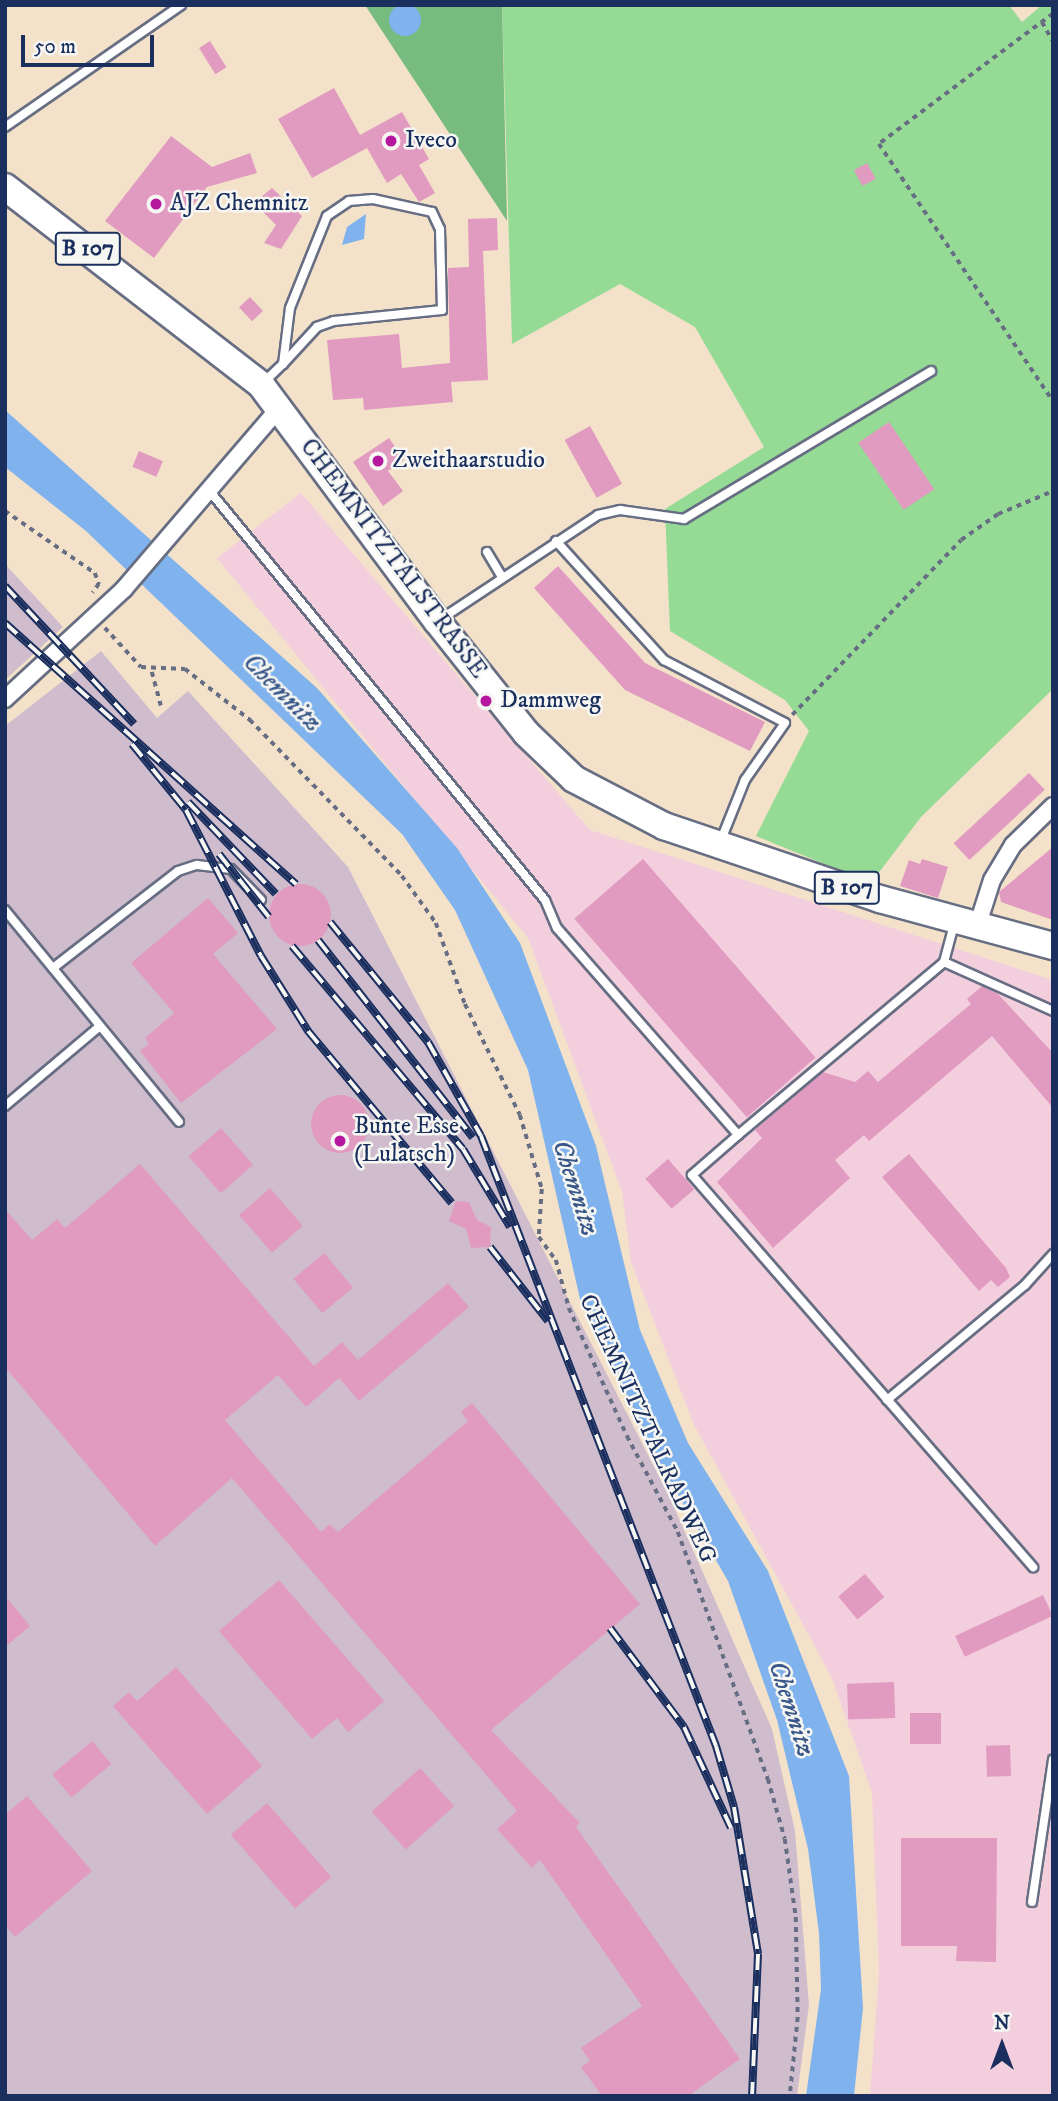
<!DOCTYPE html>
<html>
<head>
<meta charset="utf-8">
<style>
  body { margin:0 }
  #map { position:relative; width:1058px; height:2101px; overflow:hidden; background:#f3e2c9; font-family:"IM FELL DW Pica",serif }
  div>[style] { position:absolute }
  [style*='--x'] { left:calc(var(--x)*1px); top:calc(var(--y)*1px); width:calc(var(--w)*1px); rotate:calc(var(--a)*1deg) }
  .built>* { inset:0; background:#f3cfde }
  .industrial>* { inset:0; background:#cfbdce }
  .green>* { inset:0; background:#95db95 }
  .forest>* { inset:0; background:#78bb7e }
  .water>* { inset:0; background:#80b3ed }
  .round { border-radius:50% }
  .building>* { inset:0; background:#e19ac0; transform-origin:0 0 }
  .path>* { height:3.5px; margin-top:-1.75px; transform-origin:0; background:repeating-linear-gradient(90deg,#676e83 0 5px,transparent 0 10px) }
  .roads { filter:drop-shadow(2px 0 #676e83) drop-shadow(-2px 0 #676e83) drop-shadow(0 2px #676e83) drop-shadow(0 -2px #676e83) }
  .service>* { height:8px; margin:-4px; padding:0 4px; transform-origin:4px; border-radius:4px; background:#fff }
  .minor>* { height:16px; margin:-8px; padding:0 8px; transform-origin:8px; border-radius:8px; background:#fff }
  .primary>* { height:26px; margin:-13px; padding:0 13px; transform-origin:13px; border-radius:13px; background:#fff }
  .rail>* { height:8px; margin-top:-4px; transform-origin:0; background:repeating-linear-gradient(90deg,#f6f6f2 0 16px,#1b2f5e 0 32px); box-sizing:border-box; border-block:2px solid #1b2f5e }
  .dots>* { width:19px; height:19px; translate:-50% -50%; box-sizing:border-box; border:4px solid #f6f6f2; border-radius:50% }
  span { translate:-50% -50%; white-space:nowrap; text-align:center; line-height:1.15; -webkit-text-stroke:5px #f6f6f2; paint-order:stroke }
  .shield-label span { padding:2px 5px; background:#f6f6f2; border:2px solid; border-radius:5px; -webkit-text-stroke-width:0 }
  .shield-label { font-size:23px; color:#1b2f5e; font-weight:700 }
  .poi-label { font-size:24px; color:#1b2f5e }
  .left { translate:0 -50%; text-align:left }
  .street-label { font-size:24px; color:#1b2f5e }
  .water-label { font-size:26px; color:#395789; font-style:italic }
  .frame { position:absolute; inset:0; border:7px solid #1b2f5e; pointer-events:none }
  .north { position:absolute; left:967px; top:2010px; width:70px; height:70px; -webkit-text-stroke:5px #f6f6f2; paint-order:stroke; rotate:0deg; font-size:19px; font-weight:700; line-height:28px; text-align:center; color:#1b2f5e }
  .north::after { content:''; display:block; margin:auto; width:24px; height:32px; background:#1b2f5e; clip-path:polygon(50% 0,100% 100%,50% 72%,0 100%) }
  .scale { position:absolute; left:21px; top:35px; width:133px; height:32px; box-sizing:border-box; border:4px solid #1b2f5e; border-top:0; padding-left:9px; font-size:21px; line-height:24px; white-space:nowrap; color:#1b2f5e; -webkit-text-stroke:5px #f6f6f2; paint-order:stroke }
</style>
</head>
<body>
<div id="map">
  <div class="built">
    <i style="clip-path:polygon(301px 493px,590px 830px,1053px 980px,1053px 2096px,870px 2096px,879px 1973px,872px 1793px,832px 1678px,694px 1425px,631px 1262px,622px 1192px,528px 938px,217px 558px)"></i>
  </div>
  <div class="industrial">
    <i style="clip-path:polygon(5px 564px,63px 627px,5px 680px)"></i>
    <i style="clip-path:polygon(101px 651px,157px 718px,188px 691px,348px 867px,670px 1498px,772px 1729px,795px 1831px,809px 2005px,797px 2096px,5px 2096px,5px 726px)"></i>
  </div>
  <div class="green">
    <i style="clip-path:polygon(502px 5px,1009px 5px,1022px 22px,1042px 5px,1053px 5px,1053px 689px,921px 817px,871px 883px,756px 836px,809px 731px,785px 700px,670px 631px,665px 509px,764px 447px,695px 327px,620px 284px,512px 344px)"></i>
  </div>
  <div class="forest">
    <i style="clip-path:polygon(365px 5px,502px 5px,507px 221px)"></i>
  </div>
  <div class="water">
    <i class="round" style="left:389px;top:4px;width:32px;height:32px"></i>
    <i style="clip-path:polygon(366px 214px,364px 239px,342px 245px,347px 227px)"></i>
    <i style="clip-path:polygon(5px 410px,317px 688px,457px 848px,520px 943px,596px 1146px,640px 1330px,688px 1443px,768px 1571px,849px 1776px,863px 2008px,854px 2096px,806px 2096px,821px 1989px,819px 1933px,808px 1849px,777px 1720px,728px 1581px,663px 1469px,580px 1299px,528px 1070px,455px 910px,402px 834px,86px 531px,5px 467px)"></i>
  </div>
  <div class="building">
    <i style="left:210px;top:41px;width:31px;height:13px;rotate:58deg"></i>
    <i style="clip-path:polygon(334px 88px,360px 135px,402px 112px,429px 159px,419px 165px,435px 193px,419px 202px,401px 174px,387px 183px,367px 148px,312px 178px,278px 119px)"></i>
    <i style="clip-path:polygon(171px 136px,212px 167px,250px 153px,257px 173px,207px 187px,154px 258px,105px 221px)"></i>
    <i style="left:867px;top:163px;width:18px;height:15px;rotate:61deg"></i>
    <i style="clip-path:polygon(272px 188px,302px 216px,281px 249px,264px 243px,276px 225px,254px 203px)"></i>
    <i style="clip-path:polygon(497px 218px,498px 250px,483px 251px,488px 380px,451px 382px,453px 402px,364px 410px,363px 398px,333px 400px,327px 340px,399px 334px,402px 368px,450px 363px,448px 268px,469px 267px,468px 219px)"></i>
    <i style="left:250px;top:297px;width:19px;height:15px;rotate:47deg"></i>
    <i style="left:889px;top:422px;width:81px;height:37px;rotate:56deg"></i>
    <i style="left:590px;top:426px;width:66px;height:29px;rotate:61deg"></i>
    <i style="clip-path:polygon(389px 438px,404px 460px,388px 471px,403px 491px,383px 506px,353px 462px)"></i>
    <i style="left:139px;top:451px;width:26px;height:17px;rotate:23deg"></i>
    <i style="clip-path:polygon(558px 566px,645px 663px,765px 722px,750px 751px,625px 690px,534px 588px)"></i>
    <i style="left:1029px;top:773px;width:23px;height:103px;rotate:47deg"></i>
    <i style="clip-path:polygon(1053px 847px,1053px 920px,1001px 902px,999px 892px)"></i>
    <i style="left:643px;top:859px;width:263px;height:91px;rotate:49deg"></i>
    <i style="clip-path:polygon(922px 859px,948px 867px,938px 898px,900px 886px,909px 860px,920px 864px)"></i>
    <i class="round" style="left:269px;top:884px;width:62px;height:62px"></i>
    <i style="clip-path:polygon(208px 898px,238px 933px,213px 954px,277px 1029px,181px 1103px,140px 1051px,149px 1044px,145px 1038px,174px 1013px,131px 963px)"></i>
    <i style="clip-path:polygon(982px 986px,998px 994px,1053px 1053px,1053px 1108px,992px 1036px,869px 1141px,864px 1135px,835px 1160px,850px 1178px,773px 1248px,717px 1182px,762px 1138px,755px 1130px,823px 1072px,855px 1082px,868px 1071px,878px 1082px,971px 1004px,967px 999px)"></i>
    <i class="round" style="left:311px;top:1095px;width:58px;height:58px"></i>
    <i style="left:221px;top:1128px;width:49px;height:43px;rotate:49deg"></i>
    <i style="clip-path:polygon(909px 1154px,1006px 1268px,1010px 1277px,998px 1287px,991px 1280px,979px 1291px,882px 1177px)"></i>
    <i style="left:668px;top:1159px;width:40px;height:30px;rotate:49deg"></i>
    <i style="clip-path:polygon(140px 1164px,314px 1366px,342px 1342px,358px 1360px,448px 1283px,469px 1307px,359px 1401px,339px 1378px,306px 1407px,278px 1375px,225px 1420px,321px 1532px,330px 1524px,338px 1532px,468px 1421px,461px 1412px,472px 1403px,640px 1604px,491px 1730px,580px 1823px,576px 1827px,740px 2059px,688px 2096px,602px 2096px,581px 2067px,590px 2061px,581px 2048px,642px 2006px,540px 1860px,532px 1868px,497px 1829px,517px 1811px,232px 1478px,155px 1546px,5px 1367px,5px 1209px,32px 1240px,57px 1219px,65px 1228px)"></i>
    <i style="left:270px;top:1188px;width:50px;height:41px;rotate:49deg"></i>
    <i style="clip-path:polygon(456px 1201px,469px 1202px,477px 1220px,491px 1227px,490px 1247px,471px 1248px,466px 1229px,449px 1221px)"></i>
    <i style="left:324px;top:1253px;width:45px;height:40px;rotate:50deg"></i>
    <i style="left:865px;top:1574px;width:30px;height:35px;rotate:50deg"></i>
    <i style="clip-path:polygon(279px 1580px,384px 1701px,348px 1732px,337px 1718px,312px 1739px,219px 1631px)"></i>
    <i style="left:1043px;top:1595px;width:23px;height:97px;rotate:65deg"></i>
    <i style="clip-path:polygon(5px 1596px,30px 1626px,5px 1647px)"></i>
    <i style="clip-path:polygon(176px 1667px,262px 1766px,207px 1814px,113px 1706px,129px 1692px,137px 1701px)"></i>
    <i style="left:894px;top:1682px;width:36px;height:47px;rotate:88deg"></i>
    <i style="left:910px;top:1713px;width:31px;height:31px"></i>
    <i style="left:92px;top:1741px;width:30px;height:52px;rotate:50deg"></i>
    <i style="left:1010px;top:1745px;width:31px;height:24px;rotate:88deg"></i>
    <i style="left:420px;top:1768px;width:51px;height:65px;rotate:48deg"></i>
    <i style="clip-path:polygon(27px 1796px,92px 1871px,15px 1937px,5px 1925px,5px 1815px)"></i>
    <i style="left:267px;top:1803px;width:98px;height:48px;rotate:49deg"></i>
    <i style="clip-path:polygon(901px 1838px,997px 1838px,996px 1962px,956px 1961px,957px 1946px,901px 1946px)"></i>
  </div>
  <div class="path">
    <i style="--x:1053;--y:14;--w:217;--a:143.2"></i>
    <i style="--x:879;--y:144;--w:310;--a:55.9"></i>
    <i style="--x:1042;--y:22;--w:22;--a:60"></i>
    <i style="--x:5;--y:511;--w:109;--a:34.6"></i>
    <i style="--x:95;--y:573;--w:12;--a:70"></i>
    <i style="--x:99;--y:584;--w:11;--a:124"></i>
    <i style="--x:105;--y:628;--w:53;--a:47.3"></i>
    <i style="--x:141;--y:667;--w:44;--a:2.6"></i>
    <i style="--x:185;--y:669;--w:83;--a:38.1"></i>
    <i style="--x:250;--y:720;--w:218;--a:45.7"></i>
    <i style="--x:402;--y:876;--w:58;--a:54.1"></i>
    <i style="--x:436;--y:923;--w:86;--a:70.3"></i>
    <i style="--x:465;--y:1004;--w:124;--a:63.6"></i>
    <i style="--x:520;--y:1115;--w:77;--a:73.4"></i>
    <i style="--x:542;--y:1189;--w:48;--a:93.6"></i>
    <i style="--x:539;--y:1237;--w:29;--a:54"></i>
    <i style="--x:556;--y:1260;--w:50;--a:74.8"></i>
    <i style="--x:569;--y:1308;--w:141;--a:65.6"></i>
    <i style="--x:627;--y:1436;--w:109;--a:62"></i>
    <i style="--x:678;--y:1532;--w:263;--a:70"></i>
    <i style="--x:768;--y:1779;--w:62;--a:74.2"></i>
    <i style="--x:785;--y:1839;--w:79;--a:82"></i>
    <i style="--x:796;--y:1917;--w:100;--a:88.9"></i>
    <i style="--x:798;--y:2017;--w:79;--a:95.8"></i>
    <i style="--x:152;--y:672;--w:35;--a:75"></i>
    <i style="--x:792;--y:715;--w:243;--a:-46"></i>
    <i style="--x:961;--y:540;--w:45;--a:-35.1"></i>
    <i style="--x:998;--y:514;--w:60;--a:-22.7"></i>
  </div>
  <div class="roads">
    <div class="service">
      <i style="--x:5;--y:127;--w:214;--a:-34.7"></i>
      <i style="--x:263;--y:383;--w:28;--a:-44"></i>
      <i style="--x:283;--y:364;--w:56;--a:-82.9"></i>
      <i style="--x:290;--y:308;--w:99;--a:-68.1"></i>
      <i style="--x:327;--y:216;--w:27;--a:-34"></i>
      <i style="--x:349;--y:201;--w:24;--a:-5"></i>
      <i style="--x:373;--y:199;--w:60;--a:12.4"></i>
      <i style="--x:432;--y:212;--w:19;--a:65"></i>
      <i style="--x:440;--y:229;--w:81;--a:88.6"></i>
      <i style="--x:442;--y:310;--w:109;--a:174.2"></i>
      <i style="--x:334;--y:321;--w:18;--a:161"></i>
      <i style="--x:317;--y:327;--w:50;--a:132.6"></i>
      <i style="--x:208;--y:489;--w:531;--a:50.65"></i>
      <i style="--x:545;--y:900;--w:30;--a:67"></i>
      <i style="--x:557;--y:928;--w:275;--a:48.8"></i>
      <i style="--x:738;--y:1135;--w:61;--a:139"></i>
      <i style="--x:692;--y:1175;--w:520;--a:48.98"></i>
      <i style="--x:556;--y:541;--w:161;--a:47.8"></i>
      <i style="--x:664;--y:660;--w:136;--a:27.5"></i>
      <i style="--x:785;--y:723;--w:70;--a:125.1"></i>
      <i style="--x:745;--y:780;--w:65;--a:111.8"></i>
      <i style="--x:487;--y:552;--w:29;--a:59"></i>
      <i style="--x:441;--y:619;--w:188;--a:-33.5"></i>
      <i style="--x:598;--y:515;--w:23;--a:-13"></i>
      <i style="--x:620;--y:510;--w:65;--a:8"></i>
      <i style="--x:684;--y:519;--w:288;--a:-30.9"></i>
      <i style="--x:5;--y:910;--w:274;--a:50.6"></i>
      <i style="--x:944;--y:962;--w:120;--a:24.2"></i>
      <i style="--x:53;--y:968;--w:158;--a:-37.8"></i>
      <i style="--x:178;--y:871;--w:20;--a:-18"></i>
      <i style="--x:197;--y:865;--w:34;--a:7"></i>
      <i style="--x:231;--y:869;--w:43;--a:45.9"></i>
      <i style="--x:5;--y:1106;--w:124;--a:-40.1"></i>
      <i style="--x:738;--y:1135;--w:269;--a:-40"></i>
      <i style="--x:944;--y:962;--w:39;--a:-75"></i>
      <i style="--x:887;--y:1400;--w:180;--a:-39.8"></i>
      <i style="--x:1025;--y:1285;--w:42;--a:-47.9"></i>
      <i style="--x:1032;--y:1902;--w:144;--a:-81.6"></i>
    </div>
    <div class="minor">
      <i style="--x:5;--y:699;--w:162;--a:-42.7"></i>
      <i style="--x:124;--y:589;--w:238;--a:-49.4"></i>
      <i style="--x:977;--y:927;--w:49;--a:-72.3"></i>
      <i style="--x:992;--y:880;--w:41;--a:-59"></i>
      <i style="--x:1013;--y:845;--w:56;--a:-44.3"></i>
    </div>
    <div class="primary">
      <i style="--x:5;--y:187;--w:324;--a:37.7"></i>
      <i style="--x:261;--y:385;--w:294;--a:53.3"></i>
      <i style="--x:437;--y:621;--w:143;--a:51.5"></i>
      <i style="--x:526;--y:733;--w:66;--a:43.8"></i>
      <i style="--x:574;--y:779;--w:102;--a:27.6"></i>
      <i style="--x:664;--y:826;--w:228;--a:18.7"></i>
      <i style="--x:880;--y:899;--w:179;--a:15.2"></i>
    </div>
  </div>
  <div class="rail">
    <i style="--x:5;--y:586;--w:189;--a:46.9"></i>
    <i style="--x:5;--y:623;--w:391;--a:41.9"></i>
    <i style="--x:132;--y:744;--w:85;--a:50.7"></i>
    <i style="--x:186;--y:810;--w:164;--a:62.8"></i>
    <i style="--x:261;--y:956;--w:89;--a:57.9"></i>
    <i style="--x:308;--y:1031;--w:224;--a:50.1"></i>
    <i style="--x:188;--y:802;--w:127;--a:46.3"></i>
    <i style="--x:219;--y:854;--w:80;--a:51.6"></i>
    <i style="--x:330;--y:922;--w:155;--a:50.8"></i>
    <i style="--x:428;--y:1042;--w:108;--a:60.6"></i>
    <i style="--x:481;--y:1136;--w:654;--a:68.93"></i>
    <i style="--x:716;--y:1746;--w:64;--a:73.6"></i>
    <i style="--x:734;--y:1807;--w:149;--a:80.7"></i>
    <i style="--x:758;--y:1954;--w:142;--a:92.4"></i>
    <i style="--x:318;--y:940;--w:251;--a:51.9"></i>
    <i style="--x:292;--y:946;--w:265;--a:49.9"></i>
    <i style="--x:463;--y:1149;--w:91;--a:58.9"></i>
    <i style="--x:490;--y:1247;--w:94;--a:51.9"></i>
    <i style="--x:610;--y:1628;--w:124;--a:53.2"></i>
    <i style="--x:684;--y:1727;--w:111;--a:65"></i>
  </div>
  <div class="dots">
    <i style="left:391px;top:141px;background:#b5179e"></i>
    <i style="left:156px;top:204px;background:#b5179e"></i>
    <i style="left:378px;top:461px;background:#b5179e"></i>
    <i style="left:486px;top:701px;background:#b5179e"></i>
    <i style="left:340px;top:1141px;background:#b5179e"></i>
  </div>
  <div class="shield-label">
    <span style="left:88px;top:249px">B 107</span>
    <span style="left:847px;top:888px">B 107</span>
  </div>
  <div class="poi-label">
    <span class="left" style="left:405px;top:141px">Iveco</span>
    <span class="left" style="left:170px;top:204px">AJZ Chemnitz</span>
    <span class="left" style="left:392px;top:461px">Zweithaarstudio</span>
    <span class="left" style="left:500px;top:701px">Dammweg</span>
    <span class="left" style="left:354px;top:1141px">Bunte Esse<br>(Lulatsch)</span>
  </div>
  <div class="street-label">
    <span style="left:393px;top:559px;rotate:53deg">CHEMNITZTALSTRASSE</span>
    <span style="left:647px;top:1429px;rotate:65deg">CHEMNITZTALRADWEG</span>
  </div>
  <div class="water-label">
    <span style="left:282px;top:693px;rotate:45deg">Chemnitz</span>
    <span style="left:575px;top:1188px;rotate:72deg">Chemnitz</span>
    <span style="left:791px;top:1709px;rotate:72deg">Chemnitz</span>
  </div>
  <div class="frame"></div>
  <div class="north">N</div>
  <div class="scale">50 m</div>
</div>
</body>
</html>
